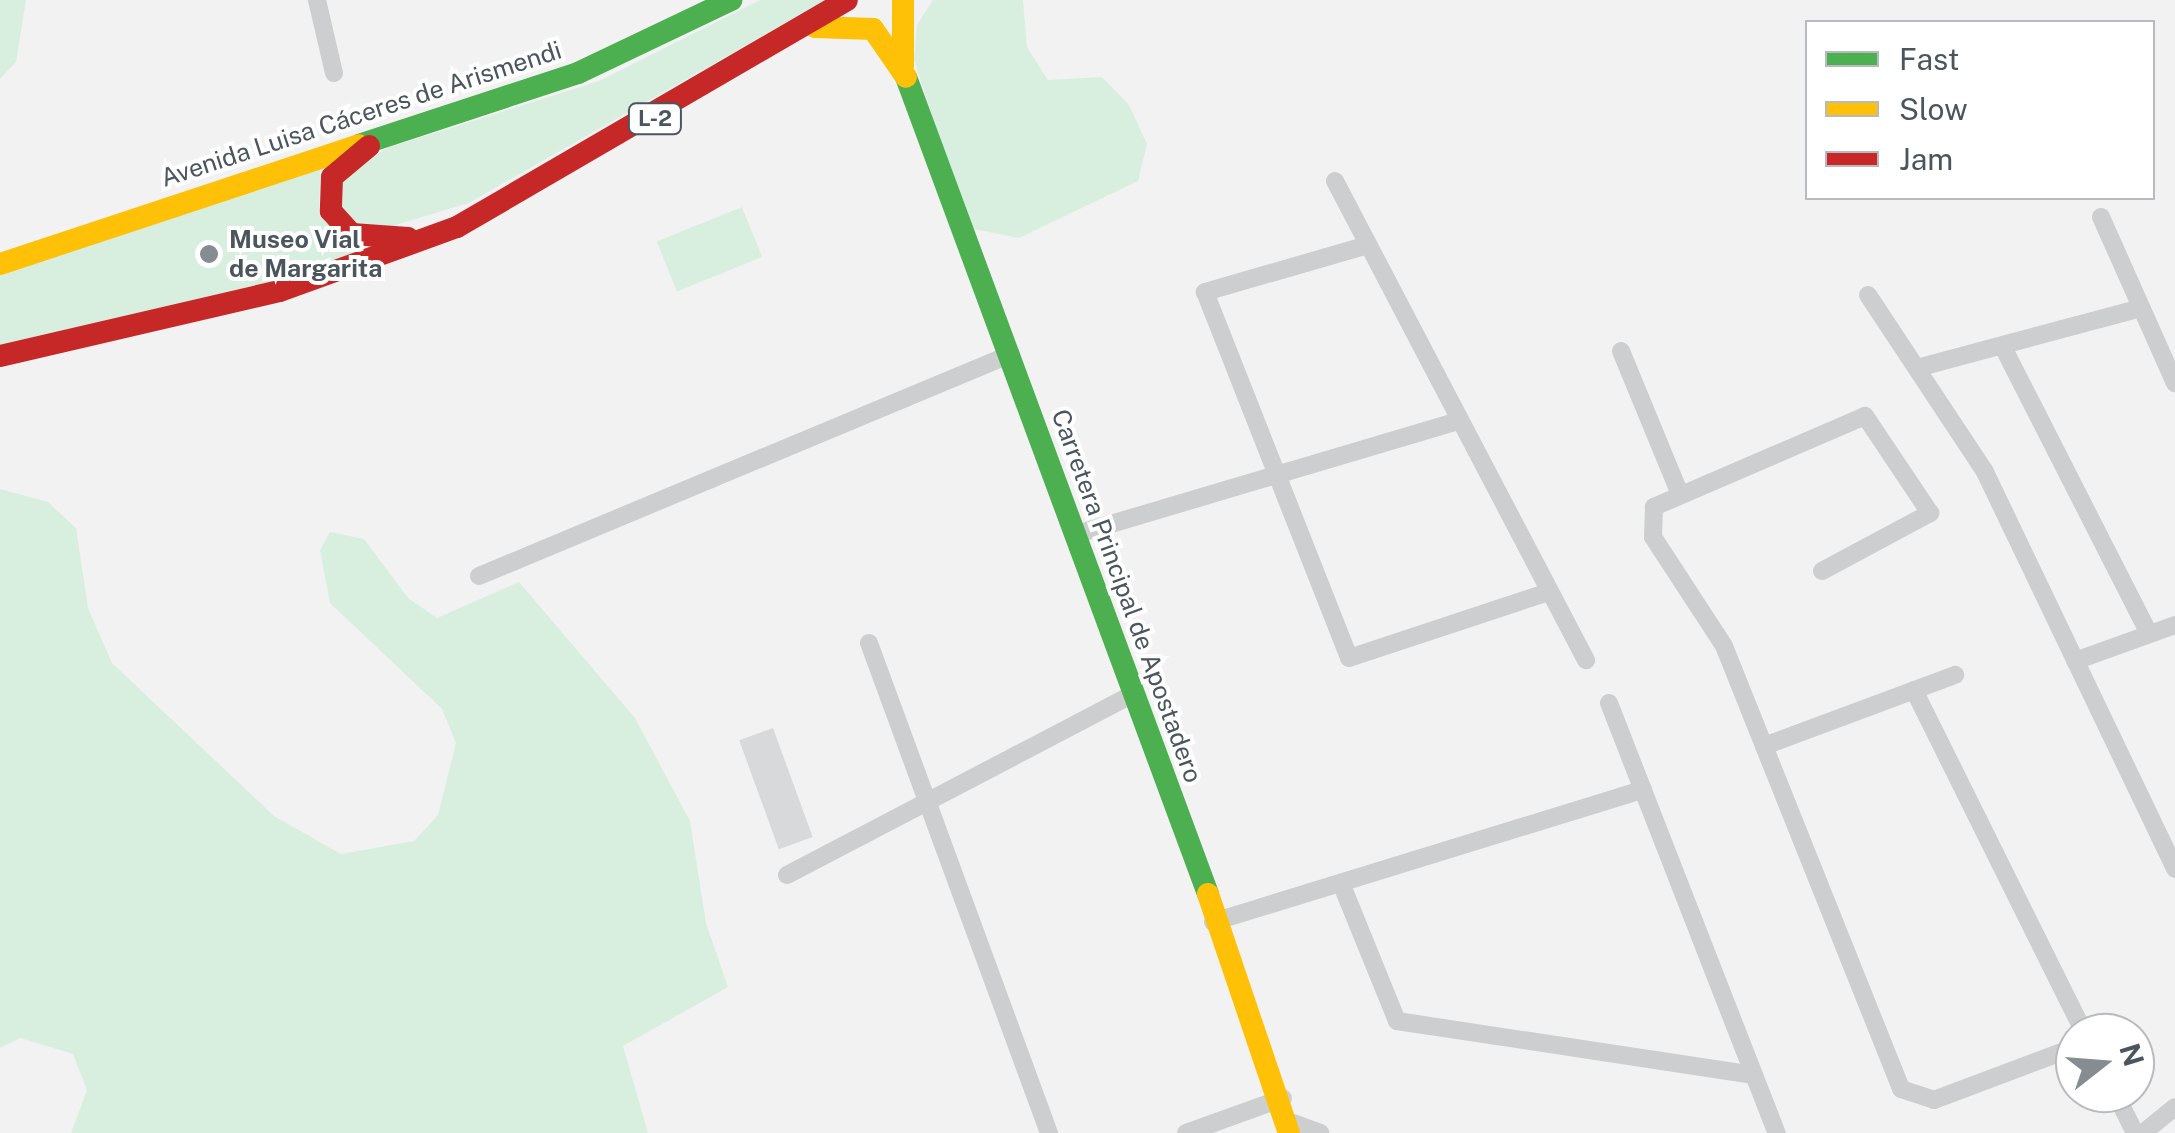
<!DOCTYPE html>
<html>
<head>
<meta charset="utf-8">
<style>
  body { margin:0 }
  #map { position:relative; width:2175px; height:1133px; overflow:hidden; background:#f2f2f2; font-family:"Public Sans",sans-serif }
  div>[style] { position:absolute }
  [style*='--x'] { left:calc(var(--x)*1px); top:calc(var(--y)*1px); width:calc(var(--w)*1px); rotate:calc(var(--a)*1deg) }
  .green>* { inset:0; background:#d8efe0; transform-origin:0 0 }
  .building>* { inset:0; background:#d8d9db; transform-origin:0 0 }
  .street>* { height:18px; margin:-9px; padding:0 9px; transform-origin:9px; border-radius:9px; background:#ccced0 }
  .fast>* { height:22px; margin:-11px; padding:0 11px; transform-origin:11px; border-radius:11px; background:#4caf50 }
  .slow>* { height:22px; margin:-11px; padding:0 11px; transform-origin:11px; border-radius:11px; background:#ffc107 }
  .jam>* { height:22px; margin:-11px; padding:0 11px; transform-origin:11px; border-radius:11px; background:#c62828 }
  .dots>* { width:28px; height:28px; translate:-50% -50%; box-sizing:border-box; border:5px solid #fff; border-radius:50% }
  span { translate:-50% -50%; white-space:nowrap; text-align:center; line-height:1.15; -webkit-text-stroke:8px #fff; paint-order:stroke }
  .shield-label span { padding:2px 8px; background:#fff; border:2px solid; border-radius:8px; -webkit-text-stroke-width:0 }
  .shield-label { font-size:22px; color:#4a555e; font-weight:700 }
  .street-label { font-size:25px; color:#4a555e }
  .poi-label { font-size:25px; color:#4a555e; font-weight:700 }
  .left { translate:0 -50%; text-align:left }
  .legend { position:absolute; left:1805px; top:20px; width:350px; height:180px; box-sizing:border-box; background:#fff; border:2px solid #b7bbbf; margin:0; padding:12px 18px; list-style:none; font-size:30px; color:#4a555e }
  .legend li { display:flex; align-items:center; gap:20px; height:50px }
  .legend b { width:50px; border:2px solid #b7bbbf }
  .north { position:absolute; left:2055px; top:1013px; width:100px; height:100px; box-sizing:border-box; background:#fff; border:2px solid #b7bbbf; border-radius:50%; rotate:73deg; font-size:28px; font-weight:700; line-height:40px; text-align:center; color:#4a555e }
  .north::after { content:''; display:block; margin:auto; width:35px; height:45px; background:#858c92; clip-path:polygon(50% 0,100% 100%,50% 72%,0 100%) }
</style>
</head>
<body>
<div id="map">
  <div class="green">
    <i style="clip-path:polygon(0 0,26px 0,16px 62px,0 79px)"></i>
    <i style="clip-path:polygon(760px 0,825px 0,469px 203px,369px 233px,341px 211px,340px 177px,387px 148px,599px 81px)"></i>
    <i style="clip-path:polygon(933px 0,1023px 0,1027px 47px,1048px 80px,1102px 77px,1129px 105px,1147px 144px,1138px 181px,1019px 238px,969px 228px,914px 60px,917px 25px)"></i>
    <i style="clip-path:polygon(321px 160px,319px 209px,358px 251px,290px 277px,0 345px,0 275px)"></i>
    <i style="left:742px;top:207px;width:54px;height:92px;rotate:68deg"></i>
    <i style="clip-path:polygon(0 489px,48px 502px,76px 528px,88px 608px,112px 663px,274px 816px,341px 854px,414px 841px,438px 815px,456px 743px,442px 709px,330px 603px,320px 550px,330px 532px,364px 539px,408px 598px,437px 618px,519px 582px,635px 718px,690px 821px,706px 923px,728px 987px,623px 1046px,648px 1133px,71px 1133px,87px 1090px,73px 1054px,20px 1038px,0 1048px)"></i>
  </div>
  <div class="building">
    <i style="left:773px;top:728px;width:116px;height:36px;rotate:70deg"></i>
  </div>
  <div class="street">
    <i style="--x:317;--y:0;--w:75;--a:76.9"></i>
    <i style="--x:1335;--y:181;--w:541;--a:62.35"></i>
    <i style="--x:2101;--y:217;--w:182;--a:66"></i>
    <i style="--x:1368;--y:245;--w:170;--a:163.9"></i>
    <i style="--x:1205;--y:292;--w:393;--a:68.5"></i>
    <i style="--x:1349;--y:658;--w:211;--a:-18.3"></i>
    <i style="--x:1868;--y:295;--w:212;--a:56.5"></i>
    <i style="--x:1985;--y:472;--w:440;--a:64.4"></i>
    <i style="--x:2003;--y:347;--w:318;--a:63"></i>
    <i style="--x:1621;--y:351;--w:155;--a:67.6"></i>
    <i style="--x:1917;--y:368;--w:232;--a:-15"></i>
    <i style="--x:1077;--y:534;--w:398;--a:-16.5"></i>
    <i style="--x:1822;--y:571;--w:123;--a:-28.2"></i>
    <i style="--x:1930;--y:513;--w:117;--a:-123.8"></i>
    <i style="--x:1865;--y:416;--w:230;--a:156.7"></i>
    <i style="--x:1654;--y:507;--w:30;--a:92"></i>
    <i style="--x:1653;--y:537;--w:130;--a:56.9"></i>
    <i style="--x:1724;--y:646;--w:477;--a:68.2"></i>
    <i style="--x:1901;--y:1089;--w:35;--a:18"></i>
    <i style="--x:1934;--y:1100;--w:151;--a:-20.6"></i>
    <i style="--x:479;--y:576;--w:576;--a:-22.65"></i>
    <i style="--x:869;--y:643;--w:522;--a:69.83"></i>
    <i style="--x:2075;--y:661;--w:106;--a:-19.8"></i>
    <i style="--x:1914;--y:690;--w:383;--a:63.6"></i>
    <i style="--x:1609;--y:703;--w:462;--a:68.7"></i>
    <i style="--x:1764;--y:746;--w:204;--a:-20.4"></i>
    <i style="--x:787;--y:875;--w:390;--a:-27.6"></i>
    <i style="--x:1341;--y:883;--w:149;--a:67.9"></i>
    <i style="--x:1397;--y:1021;--w:361;--a:8.6"></i>
    <i style="--x:1213;--y:922;--w:450;--a:-17.1"></i>
    <i style="--x:2115;--y:1093;--w:45;--a:63.4"></i>
    <i style="--x:1293;--y:1123;--w:29;--a:20"></i>
    <i style="--x:1186;--y:1133;--w:103;--a:-19.8"></i>
    <i style="--x:2143;--y:1133;--w:41;--a:-39.1"></i>
  </div>
  <div class="fast">
    <i style="--x:906;--y:77;--w:871;--a:69.71"></i>
    <i style="--x:359;--y:145;--w:231;--a:-18.2"></i>
    <i style="--x:578;--y:73;--w:170;--a:-25.5"></i>
  </div>
  <div class="slow">
    <i style="--x:903;--y:0;--w:65;--a:90"></i>
    <i style="--x:815;--y:27;--w:58;--a:2"></i>
    <i style="--x:873;--y:29;--w:58;--a:55.5"></i>
    <i style="--x:0;--y:264;--w:378;--a:-18.3"></i>
    <i style="--x:1208;--y:894;--w:252;--a:71.3"></i>
  </div>
  <div class="jam">
    <i style="--x:369;--y:146;--w:48;--a:140"></i>
    <i style="--x:332;--y:177;--w:34;--a:92"></i>
    <i style="--x:331;--y:211;--w:31;--a:48"></i>
    <i style="--x:352;--y:234;--w:56;--a:4.1"></i>
    <i style="--x:0;--y:356;--w:287;--a:-13.1"></i>
    <i style="--x:280;--y:291;--w:188;--a:-19.9"></i>
    <i style="--x:457;--y:227;--w:451;--a:-30.2"></i>
  </div>
  <div class="dots">
    <i style="left:209px;top:254px;background:#858c92"></i>
  </div>
  <div class="shield-label">
    <span style="left:655px;top:119px">L-2</span>
  </div>
  <div class="street-label">
    <span style="left:361px;top:114px;rotate:-18deg">Avenida Luisa Cáceres de Arismendi</span>
    <span style="left:1127px;top:596px;rotate:70deg">Carretera Principal de Apostadero</span>
  </div>
  <div class="poi-label">
    <span class="left" style="left:229px;top:254px">Museo Vial<br>de Margarita</span>
  </div>
  <ul class="legend">
  <li><b style="height:12px;background:#4caf50"></b>Fast</li>
  <li><b style="height:12px;background:#ffc107"></b>Slow</li>
  <li><b style="height:12px;background:#c62828"></b>Jam</li>
  </ul>
  <div class="north">N</div>
</div>
</body>
</html>
